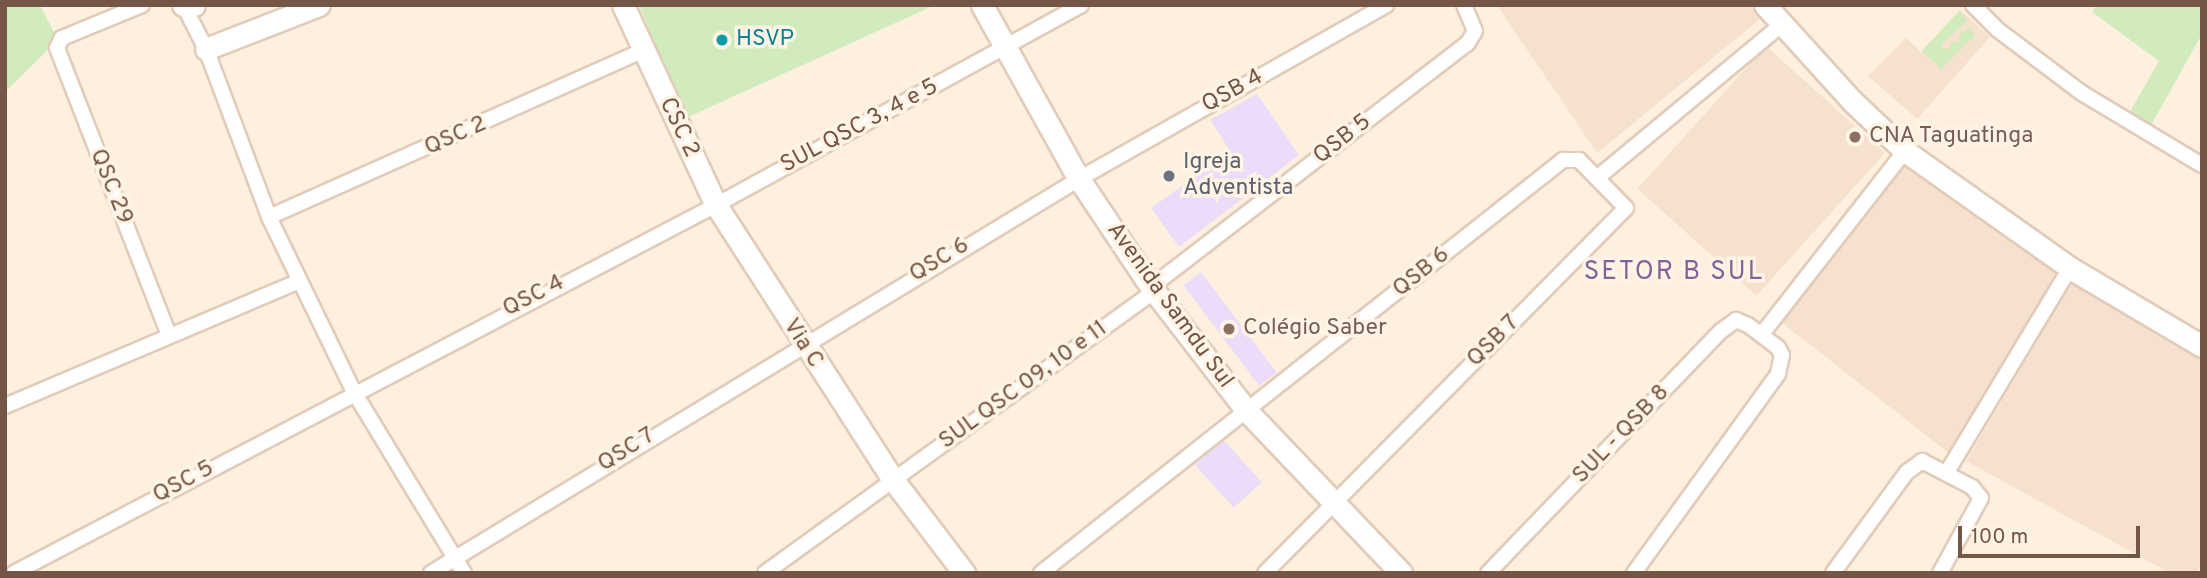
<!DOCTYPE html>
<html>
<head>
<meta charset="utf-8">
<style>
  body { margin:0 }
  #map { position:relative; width:2207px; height:578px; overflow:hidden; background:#fdf0de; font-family:Overpass,sans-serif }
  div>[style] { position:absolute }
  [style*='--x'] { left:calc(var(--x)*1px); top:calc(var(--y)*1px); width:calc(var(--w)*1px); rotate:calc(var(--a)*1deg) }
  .residential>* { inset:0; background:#f5e1cd; transform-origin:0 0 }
  .education>* { inset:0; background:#eddcf9; transform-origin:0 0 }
  .green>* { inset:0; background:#d1ebbd }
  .roads { filter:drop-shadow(2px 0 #e1ccba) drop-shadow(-2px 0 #e1ccba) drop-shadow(0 2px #e1ccba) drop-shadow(0 -2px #e1ccba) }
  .street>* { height:14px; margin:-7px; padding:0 7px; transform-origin:7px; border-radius:7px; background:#fff }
  .secondary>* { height:21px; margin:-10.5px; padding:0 10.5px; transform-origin:10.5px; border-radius:10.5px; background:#fff }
  .dots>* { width:19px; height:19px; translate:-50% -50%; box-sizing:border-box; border:4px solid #fff4e5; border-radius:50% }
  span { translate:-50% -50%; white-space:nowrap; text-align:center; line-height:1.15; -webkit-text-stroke:7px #fff4e5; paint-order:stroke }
  .culture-label { font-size:23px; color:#0d838f }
  .left { translate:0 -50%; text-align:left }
  .street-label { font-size:23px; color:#745546 }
  .education-label { font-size:23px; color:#785e54 }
  .worship-label { font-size:23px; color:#5b616d }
  .quarter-label { font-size:26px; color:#846198; letter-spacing:2px }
  .frame { position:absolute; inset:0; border:7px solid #745546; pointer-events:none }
  .scale { position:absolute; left:1958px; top:526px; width:182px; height:32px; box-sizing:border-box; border:4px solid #745546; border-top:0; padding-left:9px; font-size:21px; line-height:24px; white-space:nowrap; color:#745546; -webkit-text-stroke:5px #fff4e5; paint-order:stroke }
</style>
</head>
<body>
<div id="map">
  <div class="residential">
    <i style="clip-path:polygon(1497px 5px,1750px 5px,1760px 19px,1597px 153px)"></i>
    <i style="clip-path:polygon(1960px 10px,1990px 37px,1917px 119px,1868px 76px,1906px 38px,1921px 52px)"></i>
    <i style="left:1766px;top:46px;width:160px;height:192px;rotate:42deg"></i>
    <i style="clip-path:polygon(1907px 163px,2060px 271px,1950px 454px,1781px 322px)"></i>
    <i style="clip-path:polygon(2074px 280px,2202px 358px,2202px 563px,2197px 573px,2170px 573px,1966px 461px)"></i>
  </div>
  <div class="education">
    <i style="clip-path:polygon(1257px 94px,1299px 155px,1179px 247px,1151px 208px,1231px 152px,1210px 120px)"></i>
    <i style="left:1201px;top:272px;width:126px;height:22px;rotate:53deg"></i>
    <i style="left:1221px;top:437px;width:61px;height:38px;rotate:48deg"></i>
  </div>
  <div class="green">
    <i style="clip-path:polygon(5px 5px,40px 5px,58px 40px,5px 92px)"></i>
    <i style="clip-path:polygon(639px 5px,935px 5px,686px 118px)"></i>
    <i style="clip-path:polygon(2097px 5px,2202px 5px,2202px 34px,2149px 129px,2127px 117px,2159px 61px,2092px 12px)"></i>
    <i style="clip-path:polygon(1959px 11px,1967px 21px,1940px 46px,1950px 50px,1951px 42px,1959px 42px,1960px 34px,1969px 28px,1975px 35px,1941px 69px,1922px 51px)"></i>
  </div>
  <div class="roads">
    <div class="street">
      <i style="--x:142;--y:5;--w:87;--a:157.6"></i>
      <i style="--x:62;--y:38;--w:11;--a:117"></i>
      <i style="--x:57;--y:48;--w:309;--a:68.7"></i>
      <i style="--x:1973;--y:5;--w:35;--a:45"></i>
      <i style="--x:1998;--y:30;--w:105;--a:36.9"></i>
      <i style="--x:2082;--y:93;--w:140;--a:31"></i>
      <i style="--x:185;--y:8;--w:46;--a:62.9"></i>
      <i style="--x:206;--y:49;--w:179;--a:69.4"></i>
      <i style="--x:269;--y:217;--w:195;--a:64.1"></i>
      <i style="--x:354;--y:392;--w:212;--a:58.7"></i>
      <i style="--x:1597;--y:178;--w:238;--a:-39.7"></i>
      <i style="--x:269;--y:217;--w:407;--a:-24"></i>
      <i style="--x:1151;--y:287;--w:399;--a:-37.6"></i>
      <i style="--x:1467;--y:44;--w:15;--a:-58"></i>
      <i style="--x:1475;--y:31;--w:28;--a:-113"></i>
      <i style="--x:1762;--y:334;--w:232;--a:-52"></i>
      <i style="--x:5;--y:406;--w:319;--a:-23"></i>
      <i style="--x:1947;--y:472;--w:238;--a:-58.9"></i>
      <i style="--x:14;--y:573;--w:793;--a:-27.66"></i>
      <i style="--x:716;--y:205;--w:416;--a:-28.7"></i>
      <i style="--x:431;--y:573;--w:758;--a:-31.3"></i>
      <i style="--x:1079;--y:179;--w:353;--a:-29.5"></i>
      <i style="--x:765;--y:573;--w:481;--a:-35.9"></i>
      <i style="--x:1041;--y:573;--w:666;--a:-38.35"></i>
      <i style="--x:1563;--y:160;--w:16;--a:0"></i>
      <i style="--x:1579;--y:160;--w:67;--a:45.6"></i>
      <i style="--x:1626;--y:208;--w:513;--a:134.68"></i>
      <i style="--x:1488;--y:573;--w:336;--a:-46.1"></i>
      <i style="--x:1721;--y:331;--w:19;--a:-36"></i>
      <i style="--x:1736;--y:320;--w:13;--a:23"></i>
      <i style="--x:1748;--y:325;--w:38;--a:37"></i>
      <i style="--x:1778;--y:348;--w:8;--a:60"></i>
      <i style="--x:1782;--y:355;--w:19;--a:102"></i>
      <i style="--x:1778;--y:374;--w:246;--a:125.9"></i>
      <i style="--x:1833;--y:573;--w:125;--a:-53.8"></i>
      <i style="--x:1907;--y:472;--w:19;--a:-36"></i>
      <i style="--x:1922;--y:461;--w:56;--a:27.5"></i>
      <i style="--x:1972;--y:487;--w:14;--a:51"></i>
      <i style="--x:1981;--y:498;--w:85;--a:118.7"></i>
    </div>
    <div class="secondary">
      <i style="--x:183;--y:5;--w:11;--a:0"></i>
      <i style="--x:623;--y:5;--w:221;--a:65.1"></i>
      <i style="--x:716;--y:205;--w:328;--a:57.2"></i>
      <i style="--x:894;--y:481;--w:116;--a:52.7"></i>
      <i style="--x:982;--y:5;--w:199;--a:60.9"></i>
      <i style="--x:1079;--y:179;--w:130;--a:56.3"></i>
      <i style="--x:1151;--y:287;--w:155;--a:52.3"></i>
      <i style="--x:1246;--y:410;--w:225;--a:46.4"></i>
      <i style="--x:1765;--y:5;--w:130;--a:47.8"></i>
      <i style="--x:1852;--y:101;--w:73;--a:43.3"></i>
      <i style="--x:1905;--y:151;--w:202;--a:35.3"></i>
      <i style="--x:2070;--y:268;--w:153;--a:30.6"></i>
      <i style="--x:206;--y:49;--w:121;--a:-21.3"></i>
    </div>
  </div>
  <div class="dots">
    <i style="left:722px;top:40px;background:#0f9aa8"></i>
    <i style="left:1855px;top:137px;background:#8d6e63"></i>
    <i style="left:1169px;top:176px;background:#6b7280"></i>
    <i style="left:1229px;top:329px;background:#8d6e63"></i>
  </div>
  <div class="culture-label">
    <span class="left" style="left:736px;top:40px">HSVP</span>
  </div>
  <div class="street-label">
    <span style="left:1233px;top:92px;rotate:-29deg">QSB 4</span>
    <span style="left:860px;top:127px;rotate:-28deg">SUL QSC 3, 4 e 5</span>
    <span style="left:678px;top:128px;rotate:64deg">CSC 2</span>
    <span style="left:456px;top:137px;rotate:-24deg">QSC 2</span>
    <span style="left:1343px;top:140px;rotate:-38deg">QSB 5</span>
    <span style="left:110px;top:187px;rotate:68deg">QSC 29</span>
    <span style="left:940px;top:261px;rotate:-31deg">QSC 6</span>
    <span style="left:1422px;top:273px;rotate:-39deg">QSB 6</span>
    <span style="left:534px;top:297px;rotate:-27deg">QSC 4</span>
    <span style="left:1169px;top:306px;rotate:54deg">Avenida Samdu Sul</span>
    <span style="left:1494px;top:342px;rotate:-45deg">QSB 7</span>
    <span style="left:802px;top:344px;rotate:57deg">Via C</span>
    <span style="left:1024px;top:386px;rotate:-36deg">SUL QSC 09, 10 e 11</span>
    <span style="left:1622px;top:435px;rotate:-46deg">SUL - QSB 8</span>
    <span style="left:627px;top:451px;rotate:-32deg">QSC 7</span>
    <span style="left:184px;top:483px;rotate:-28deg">QSC 5</span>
  </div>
  <div class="education-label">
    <span class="left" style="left:1869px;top:137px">CNA Taguatinga</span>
    <span class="left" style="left:1243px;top:329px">Colégio Saber</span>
  </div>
  <div class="worship-label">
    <span class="left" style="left:1183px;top:176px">Igreja<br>Adventista</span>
  </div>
  <div class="quarter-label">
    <span style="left:1674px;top:273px">SETOR B SUL</span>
  </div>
  <div class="frame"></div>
  <div class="scale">100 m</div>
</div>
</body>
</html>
